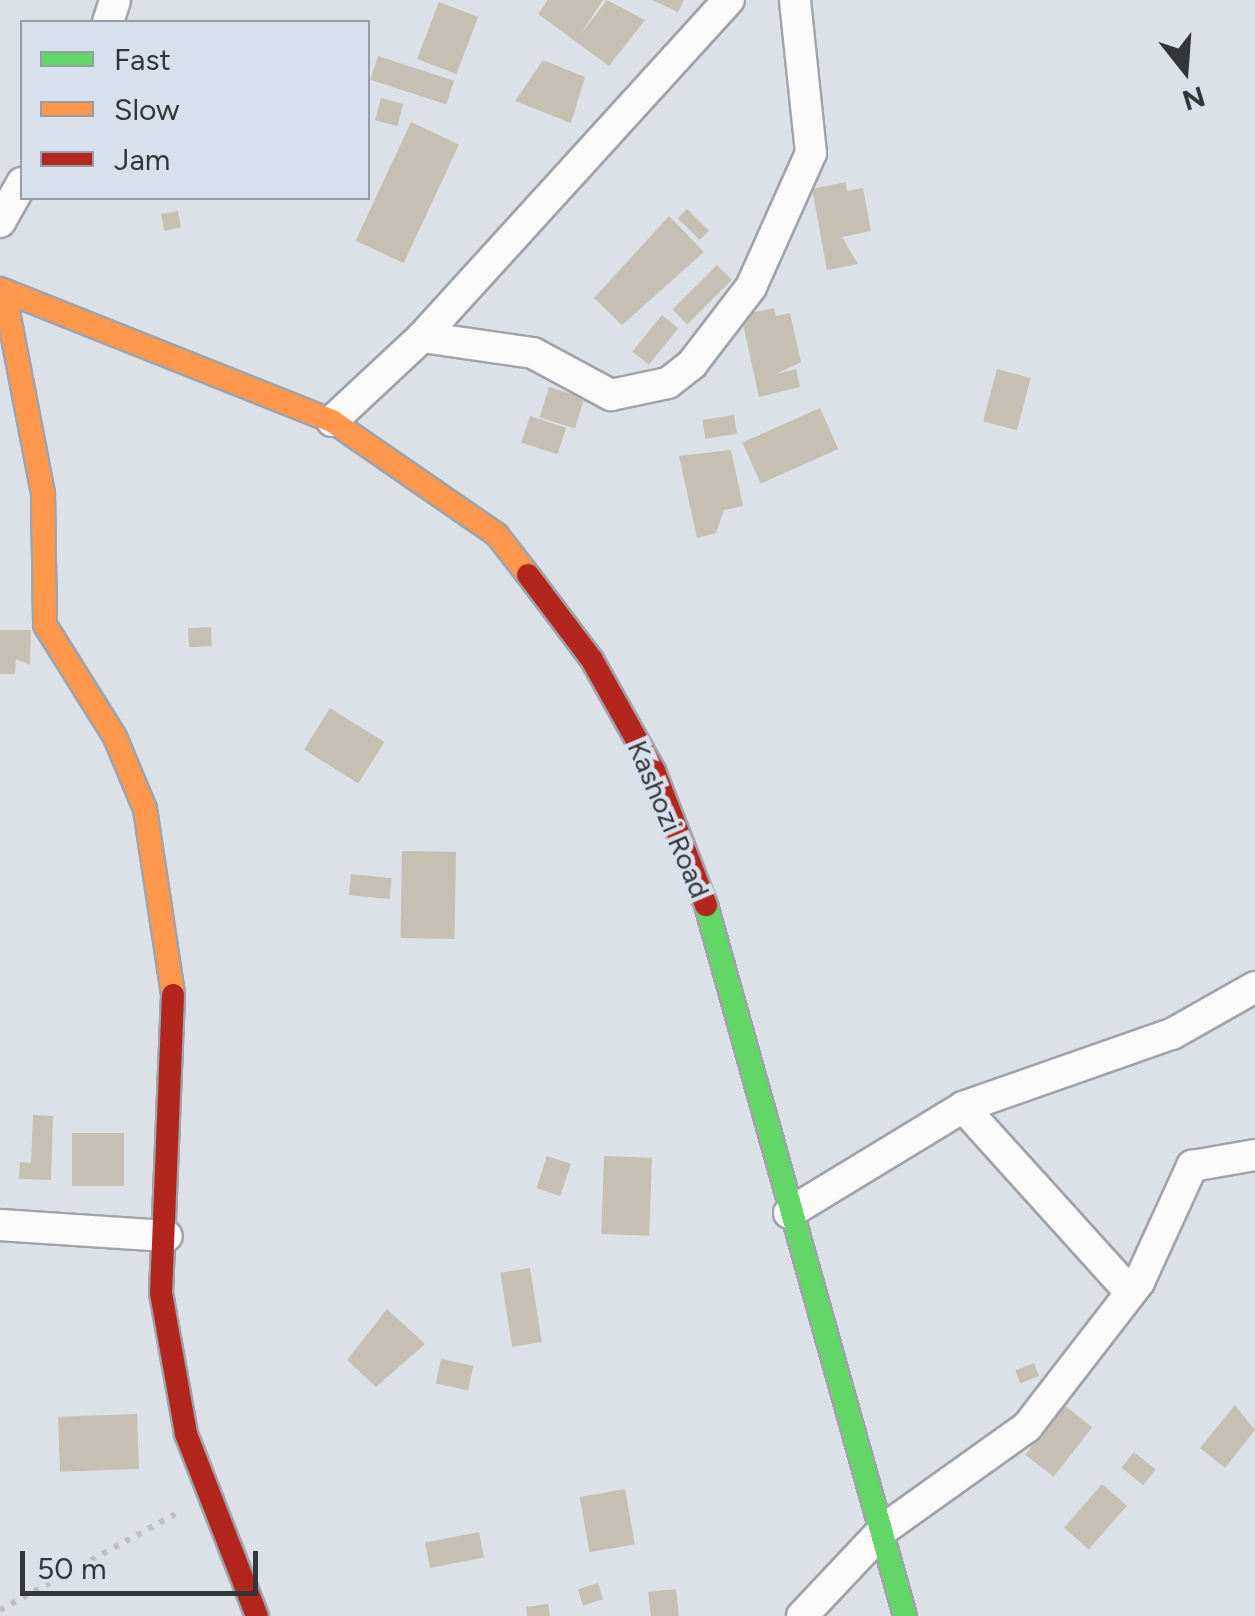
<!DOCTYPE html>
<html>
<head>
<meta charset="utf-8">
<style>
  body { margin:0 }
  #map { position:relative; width:1255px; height:1616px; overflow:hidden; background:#dce1e7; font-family:Figtree,sans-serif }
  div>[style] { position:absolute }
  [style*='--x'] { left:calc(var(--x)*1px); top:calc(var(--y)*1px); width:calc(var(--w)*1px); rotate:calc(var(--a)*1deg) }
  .building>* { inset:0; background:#c6c0b4; transform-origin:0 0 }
  .path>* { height:6px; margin-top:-3px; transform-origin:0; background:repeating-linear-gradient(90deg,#bec0c2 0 5px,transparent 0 13px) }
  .roads { filter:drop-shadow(2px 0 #a0a3a8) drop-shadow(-2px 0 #a0a3a8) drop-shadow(0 2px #a0a3a8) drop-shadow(0 -2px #a0a3a8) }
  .street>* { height:30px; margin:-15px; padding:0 15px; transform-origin:15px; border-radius:15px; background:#fafafb }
  .fast>* { height:22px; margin:-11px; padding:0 11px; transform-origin:11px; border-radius:11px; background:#63d668 }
  .slow>* { height:22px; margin:-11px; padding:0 11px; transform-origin:11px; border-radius:11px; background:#ff974d }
  .jam>* { height:22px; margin:-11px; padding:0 11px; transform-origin:11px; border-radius:11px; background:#b3261e }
  span { translate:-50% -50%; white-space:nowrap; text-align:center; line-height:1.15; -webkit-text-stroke:9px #d8e1eb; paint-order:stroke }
  .street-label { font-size:28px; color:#33373a }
  .legend { position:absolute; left:20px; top:20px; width:350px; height:180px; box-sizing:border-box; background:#d8e1eb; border:2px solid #969da4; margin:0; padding:12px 18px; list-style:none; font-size:30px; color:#33373a }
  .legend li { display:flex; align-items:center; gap:20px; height:50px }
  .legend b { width:50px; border:2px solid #969da4 }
  .north { position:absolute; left:1135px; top:20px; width:100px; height:100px; -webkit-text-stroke:8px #d8e1eb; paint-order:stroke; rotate:163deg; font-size:28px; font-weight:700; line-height:40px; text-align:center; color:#33373a }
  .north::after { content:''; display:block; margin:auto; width:35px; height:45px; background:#33373a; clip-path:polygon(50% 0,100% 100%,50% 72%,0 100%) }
  .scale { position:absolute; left:20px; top:1551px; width:238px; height:45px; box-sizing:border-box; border:5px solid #33373a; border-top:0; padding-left:12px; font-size:30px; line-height:35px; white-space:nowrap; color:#33373a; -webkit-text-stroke:8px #d8e1eb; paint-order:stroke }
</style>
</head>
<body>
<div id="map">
  <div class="building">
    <i style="clip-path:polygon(548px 0,603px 0,580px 35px,607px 0,645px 20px,609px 66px,538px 14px)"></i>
    <i style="clip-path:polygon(652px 0,684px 0,678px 12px)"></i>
    <i style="left:439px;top:2px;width:42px;height:61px;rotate:21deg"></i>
    <i style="left:378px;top:56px;width:80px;height:25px;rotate:18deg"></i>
    <i style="clip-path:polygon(543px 60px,585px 77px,571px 123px,515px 101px)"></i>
    <i style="left:381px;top:98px;width:23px;height:23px;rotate:15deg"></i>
    <i style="left:411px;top:122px;width:53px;height:131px;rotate:25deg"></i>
    <i style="clip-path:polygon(846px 182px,847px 191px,863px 188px,871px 231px,842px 237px,858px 264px,827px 270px,812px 189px)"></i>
    <i style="left:687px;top:209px;width:31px;height:13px;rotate:45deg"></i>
    <i style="left:178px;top:211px;width:17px;height:17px;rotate:80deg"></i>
    <i style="clip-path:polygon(669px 216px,704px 252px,622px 325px,594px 298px)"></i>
    <i style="left:717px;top:265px;width:21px;height:63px;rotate:45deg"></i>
    <i style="clip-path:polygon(774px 308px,776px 316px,790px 313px,801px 362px,776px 374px,796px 369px,800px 387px,759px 397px,741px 315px)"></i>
    <i style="left:662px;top:315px;width:21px;height:47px;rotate:39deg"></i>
    <i style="left:997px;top:369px;width:35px;height:54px;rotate:15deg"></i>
    <i style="left:549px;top:387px;width:37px;height:32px;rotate:17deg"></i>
    <i style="left:820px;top:408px;width:45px;height:85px;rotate:66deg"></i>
    <i style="left:734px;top:415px;width:19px;height:32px;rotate:81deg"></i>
    <i style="left:530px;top:416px;width:38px;height:28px;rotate:18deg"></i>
    <i style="clip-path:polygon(731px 450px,743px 506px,724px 510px,716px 533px,697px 538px,679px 456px)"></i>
    <i style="left:211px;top:627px;width:19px;height:23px;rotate:87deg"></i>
    <i style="clip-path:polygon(0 630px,31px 630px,30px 665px,16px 659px,15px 674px,0 674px)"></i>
    <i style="left:330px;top:708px;width:64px;height:49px;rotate:32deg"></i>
    <i style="left:402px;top:851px;width:54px;height:87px;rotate:1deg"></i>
    <i style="left:351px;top:874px;width:41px;height:21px;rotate:6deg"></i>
    <i style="clip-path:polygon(33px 1115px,53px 1116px,51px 1180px,19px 1179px,20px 1162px,31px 1163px)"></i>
    <i style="left:72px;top:1133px;width:52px;height:53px"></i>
    <i style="left:547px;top:1156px;width:25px;height:34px;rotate:18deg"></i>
    <i style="left:604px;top:1156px;width:48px;height:78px;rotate:2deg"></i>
    <i style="left:530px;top:1268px;width:75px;height:30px;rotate:81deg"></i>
    <i style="clip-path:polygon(387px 1309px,425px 1344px,376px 1387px,347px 1360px)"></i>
    <i style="left:441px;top:1359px;width:33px;height:25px;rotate:12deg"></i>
    <i style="left:1034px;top:1363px;width:14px;height:20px;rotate:69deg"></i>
    <i style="left:1064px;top:1405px;width:36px;height:63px;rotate:38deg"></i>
    <i style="clip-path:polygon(1235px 1405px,1255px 1430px,1225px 1468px,1200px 1448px)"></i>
    <i style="left:137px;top:1414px;width:55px;height:79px;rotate:88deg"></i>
    <i style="left:1134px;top:1452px;width:28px;height:20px;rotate:39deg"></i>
    <i style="left:1102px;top:1484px;width:33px;height:58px;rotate:41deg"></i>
    <i style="left:625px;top:1489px;width:56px;height:46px;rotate:80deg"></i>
    <i style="left:479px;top:1532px;width:26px;height:55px;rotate:79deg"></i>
    <i style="left:598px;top:1583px;width:17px;height:21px;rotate:73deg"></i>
    <i style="left:676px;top:1589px;width:27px;height:28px;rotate:84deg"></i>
    <i style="clip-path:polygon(548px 1604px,550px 1616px,527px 1616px,526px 1607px)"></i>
  </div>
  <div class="path">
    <i style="--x:0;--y:1610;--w:204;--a:-28.7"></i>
  </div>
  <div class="roads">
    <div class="street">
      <i style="--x:108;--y:22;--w:23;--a:-72"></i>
      <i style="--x:0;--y:222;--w:45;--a:-60.6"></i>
      <i style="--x:422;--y:337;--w:112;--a:8.2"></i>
      <i style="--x:533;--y:353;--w:89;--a:28.3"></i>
      <i style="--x:611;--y:395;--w:58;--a:-11.9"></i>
      <i style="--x:668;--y:383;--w:31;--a:-38"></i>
      <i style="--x:692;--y:364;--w:97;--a:-52.5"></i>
      <i style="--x:751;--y:287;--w:147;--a:-65.9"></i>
      <i style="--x:811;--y:153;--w:154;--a:-96"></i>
      <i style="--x:332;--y:421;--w:123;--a:-43"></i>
      <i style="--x:422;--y:337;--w:456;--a:-47.7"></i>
      <i style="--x:963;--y:1107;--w:239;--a:47.9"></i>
      <i style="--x:1123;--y:1284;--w:16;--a:-7"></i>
      <i style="--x:1139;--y:1282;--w:128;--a:-65.4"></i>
      <i style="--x:1192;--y:1166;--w:64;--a:-9.9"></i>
      <i style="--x:789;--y:1213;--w:204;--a:-31.3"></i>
      <i style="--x:963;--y:1107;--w:221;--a:-19.3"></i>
      <i style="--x:1172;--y:1034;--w:95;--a:-29.5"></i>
      <i style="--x:0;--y:1225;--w:167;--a:3.8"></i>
      <i style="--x:802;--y:1616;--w:120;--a:-46.7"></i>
      <i style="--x:884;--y:1529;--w:176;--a:-35.5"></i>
      <i style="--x:1027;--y:1427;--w:183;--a:-52.3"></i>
    </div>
    <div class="fast">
      <i style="--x:706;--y:905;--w:738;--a:74.36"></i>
    </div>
    <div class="slow">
      <i style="--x:0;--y:289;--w:357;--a:21.7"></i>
      <i style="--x:332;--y:421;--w:201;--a:34.6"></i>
      <i style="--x:497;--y:535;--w:51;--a:52.2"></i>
      <i style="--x:4;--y:291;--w:207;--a:79.1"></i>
      <i style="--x:43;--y:494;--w:131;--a:89.1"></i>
      <i style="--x:45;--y:625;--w:132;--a:58"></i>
      <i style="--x:115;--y:737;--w:78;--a:67.4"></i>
      <i style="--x:145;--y:809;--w:188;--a:81.4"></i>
    </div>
    <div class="jam">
      <i style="--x:528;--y:575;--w:106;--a:53"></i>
      <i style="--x:592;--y:660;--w:127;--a:60.8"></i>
      <i style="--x:654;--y:771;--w:144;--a:68.8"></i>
      <i style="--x:173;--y:995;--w:298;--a:92.3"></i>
      <i style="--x:161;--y:1293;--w:143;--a:79.9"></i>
      <i style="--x:186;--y:1434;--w:195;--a:68.7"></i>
    </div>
  </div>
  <div class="street-label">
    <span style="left:669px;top:819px;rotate:67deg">Kashozi Road</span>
  </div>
  <ul class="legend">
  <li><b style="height:12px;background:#63d668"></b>Fast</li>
  <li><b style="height:12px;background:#ff974d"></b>Slow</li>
  <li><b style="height:12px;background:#b3261e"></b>Jam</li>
  </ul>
  <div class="north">N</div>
  <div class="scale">50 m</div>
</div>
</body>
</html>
